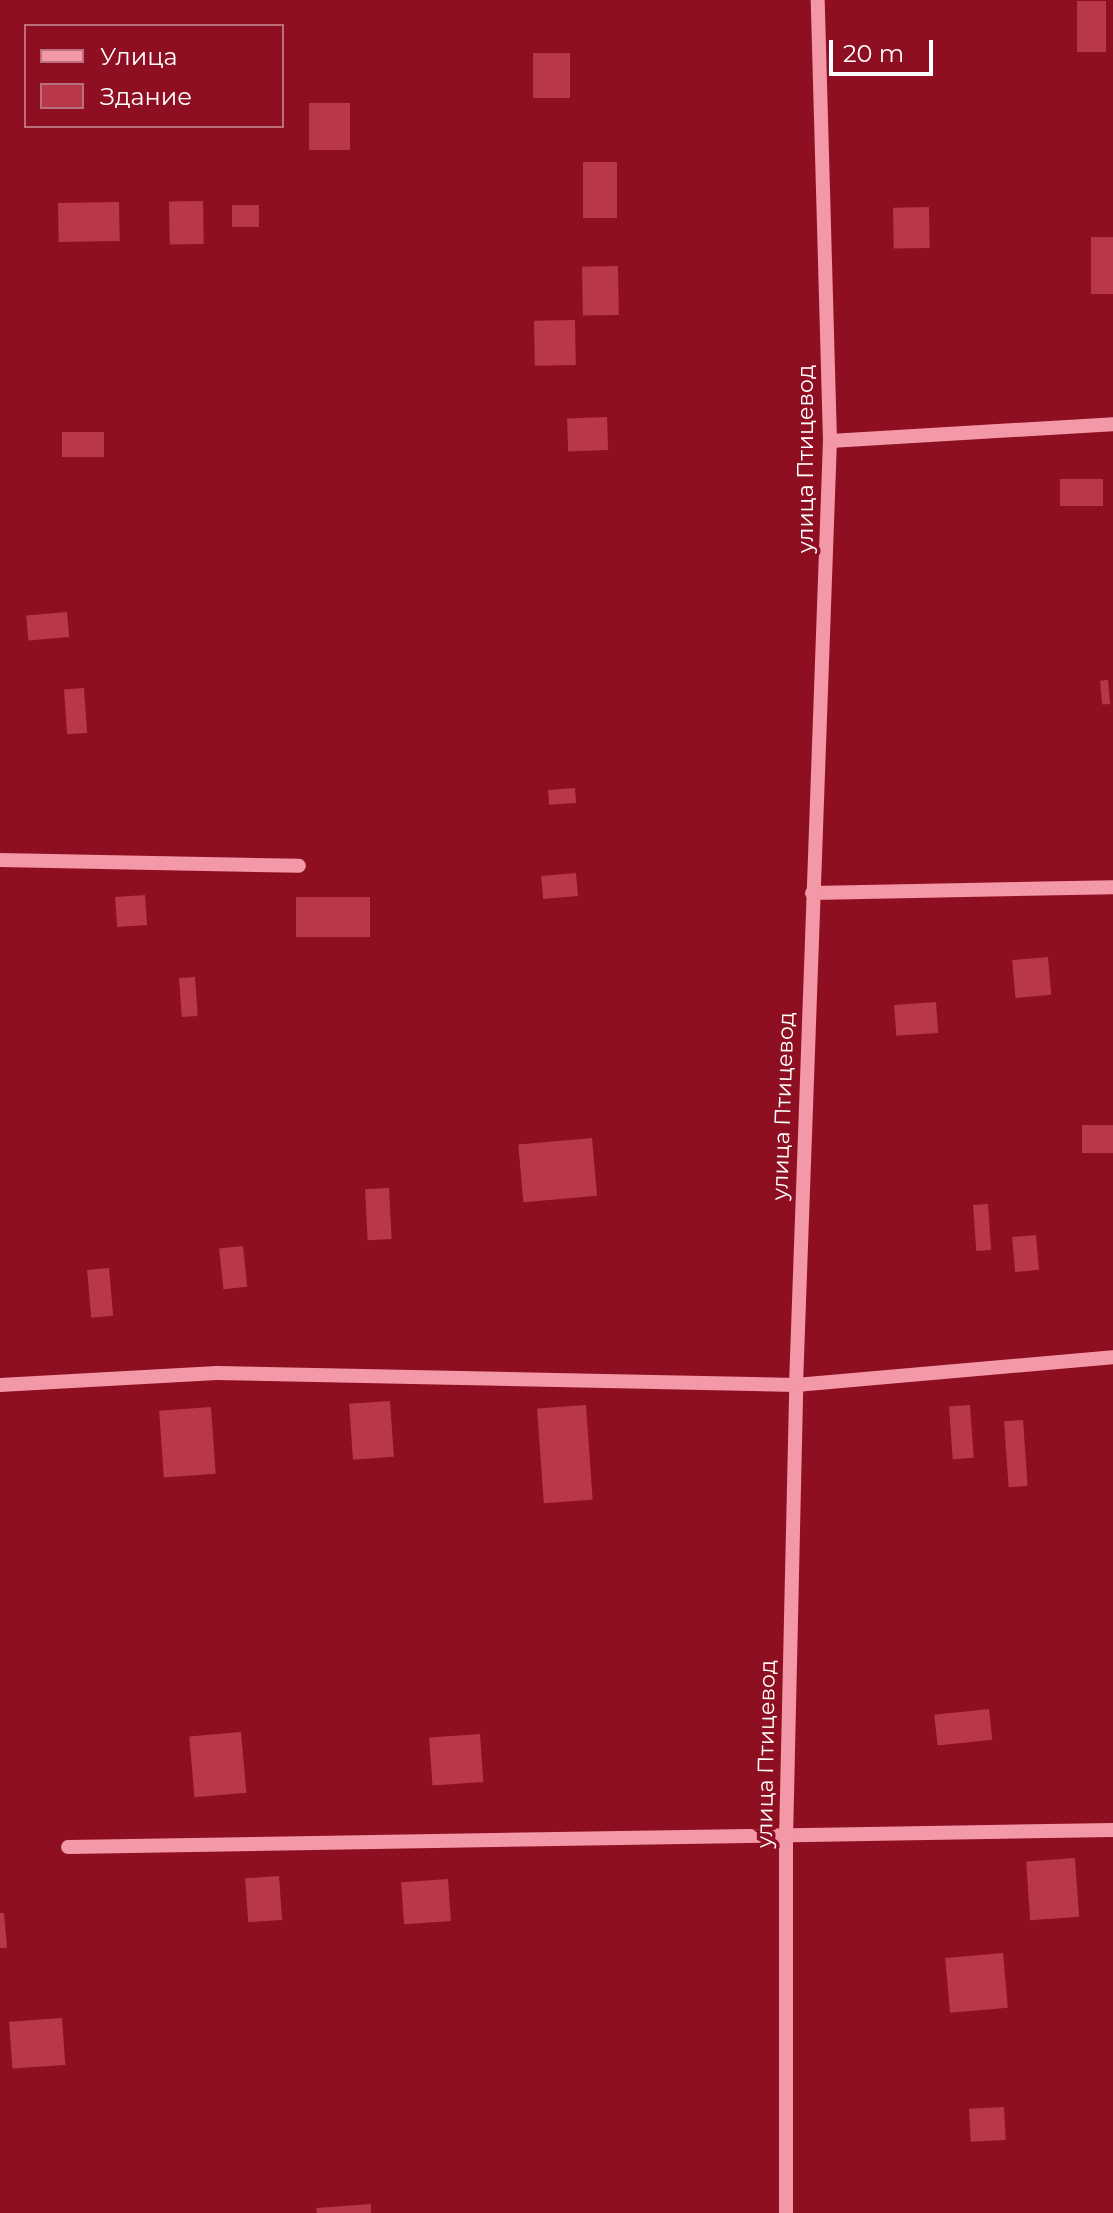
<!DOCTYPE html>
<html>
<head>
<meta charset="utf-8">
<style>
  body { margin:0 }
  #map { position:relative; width:1113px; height:2213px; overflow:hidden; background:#8e0f21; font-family:Montserrat,sans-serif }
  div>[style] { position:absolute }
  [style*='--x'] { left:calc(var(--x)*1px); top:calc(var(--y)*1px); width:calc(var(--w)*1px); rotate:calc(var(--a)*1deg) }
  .building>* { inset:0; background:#b8374b; transform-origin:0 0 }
  .minor>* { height:14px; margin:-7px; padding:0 7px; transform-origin:7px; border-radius:7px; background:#f398a6 }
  span { translate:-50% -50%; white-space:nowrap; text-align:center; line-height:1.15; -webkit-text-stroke:7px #8e0f21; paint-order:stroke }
  .street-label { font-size:22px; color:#fff }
  .legend { position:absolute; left:24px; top:24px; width:260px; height:104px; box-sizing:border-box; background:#8e0f21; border:2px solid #bb6f7a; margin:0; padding:10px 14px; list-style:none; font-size:24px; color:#fff }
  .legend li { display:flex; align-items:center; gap:16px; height:40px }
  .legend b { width:40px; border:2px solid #bb6f7a }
  .scale { position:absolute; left:829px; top:40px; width:104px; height:36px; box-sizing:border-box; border:4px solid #fff; border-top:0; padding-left:10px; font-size:24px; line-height:28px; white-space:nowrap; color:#fff; -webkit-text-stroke:6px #8e0f21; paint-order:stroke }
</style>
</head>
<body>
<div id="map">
  <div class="building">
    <i style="left:1077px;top:1px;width:29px;height:51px"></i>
    <i style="left:570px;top:53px;width:45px;height:37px;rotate:90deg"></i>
    <i style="left:309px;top:103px;width:41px;height:47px"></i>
    <i style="left:583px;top:162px;width:34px;height:56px"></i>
    <i style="left:203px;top:201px;width:43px;height:34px;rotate:89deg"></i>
    <i style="left:119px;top:202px;width:39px;height:61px;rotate:89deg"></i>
    <i style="left:232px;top:205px;width:27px;height:22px"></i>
    <i style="left:929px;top:207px;width:41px;height:36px;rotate:89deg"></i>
    <i style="left:1091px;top:237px;width:22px;height:57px"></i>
    <i style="left:618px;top:266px;width:49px;height:36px;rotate:89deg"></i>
    <i style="left:575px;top:320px;width:45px;height:41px;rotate:89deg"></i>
    <i style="left:607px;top:417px;width:33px;height:40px;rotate:88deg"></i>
    <i style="left:104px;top:432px;width:25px;height:42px;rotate:90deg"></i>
    <i style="left:1103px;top:479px;width:27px;height:43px;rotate:90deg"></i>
    <i style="left:67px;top:612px;width:25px;height:41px;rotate:85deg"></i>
    <i style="left:1108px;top:680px;width:24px;height:8px;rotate:85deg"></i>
    <i style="left:84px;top:688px;width:45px;height:20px;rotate:86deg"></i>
    <i style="left:575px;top:788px;width:15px;height:27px;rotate:86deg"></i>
    <i style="left:576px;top:873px;width:23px;height:35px;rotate:85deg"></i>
    <i style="left:145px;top:895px;width:30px;height:30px;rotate:86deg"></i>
    <i style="left:296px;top:897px;width:74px;height:40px"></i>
    <i style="left:1048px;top:957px;width:38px;height:36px;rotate:85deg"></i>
    <i style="left:195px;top:977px;width:39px;height:16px;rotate:86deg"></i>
    <i style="left:936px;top:1002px;width:31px;height:42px;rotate:86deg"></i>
    <i style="left:1113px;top:1125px;width:28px;height:31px;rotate:90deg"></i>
    <i style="left:592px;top:1138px;width:58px;height:74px;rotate:85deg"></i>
    <i style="left:389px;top:1188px;width:51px;height:24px;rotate:87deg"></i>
    <i style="left:988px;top:1204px;width:46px;height:15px;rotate:86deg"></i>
    <i style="left:1036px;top:1235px;width:35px;height:24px;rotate:85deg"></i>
    <i style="left:243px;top:1246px;width:41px;height:24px;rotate:84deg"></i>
    <i style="left:109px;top:1268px;width:48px;height:22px;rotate:85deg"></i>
    <i style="left:390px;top:1401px;width:56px;height:41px;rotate:86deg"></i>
    <i style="left:586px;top:1405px;width:95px;height:49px;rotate:86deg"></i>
    <i style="left:970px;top:1405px;width:53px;height:21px;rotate:86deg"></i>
    <i style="left:211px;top:1407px;width:67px;height:52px;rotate:86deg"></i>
    <i style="left:1023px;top:1420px;width:66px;height:19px;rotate:86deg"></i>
    <i style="left:989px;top:1709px;width:31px;height:55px;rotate:84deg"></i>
    <i style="left:241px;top:1732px;width:61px;height:52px;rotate:85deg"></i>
    <i style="left:480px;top:1734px;width:48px;height:51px;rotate:86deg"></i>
    <i style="left:1075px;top:1858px;width:59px;height:49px;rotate:86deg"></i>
    <i style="left:279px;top:1876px;width:44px;height:34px;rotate:86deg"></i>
    <i style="left:448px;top:1879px;width:42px;height:47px;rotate:86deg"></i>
    <i style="clip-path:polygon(0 1913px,4px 1913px,7px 1948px,0 1948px)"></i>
    <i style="left:1003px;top:1953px;width:55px;height:58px;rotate:85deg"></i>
    <i style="left:62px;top:2018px;width:47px;height:53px;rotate:86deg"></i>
    <i style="left:1004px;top:2107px;width:33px;height:35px;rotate:87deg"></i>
    <i style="clip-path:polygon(371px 2204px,371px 2213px,317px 2213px,316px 2208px)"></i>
  </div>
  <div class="minor">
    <i style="--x:830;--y:441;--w:284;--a:-3.4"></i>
    <i style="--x:0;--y:860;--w:299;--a:1.1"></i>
    <i style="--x:812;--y:893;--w:301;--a:-1.1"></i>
    <i style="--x:0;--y:1385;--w:217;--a:-3.2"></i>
    <i style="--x:217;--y:1373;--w:579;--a:1.19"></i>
    <i style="--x:796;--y:1385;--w:318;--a:-5"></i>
    <i style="--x:68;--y:1847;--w:1045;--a:-0.93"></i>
    <i style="--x:786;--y:2213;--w:374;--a:-90"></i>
    <i style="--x:786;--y:1839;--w:454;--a:-88.7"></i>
    <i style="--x:796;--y:1385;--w:945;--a:-87.94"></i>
    <i style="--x:830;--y:441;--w:441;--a:-91.6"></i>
  </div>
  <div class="street-label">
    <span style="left:806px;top:459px;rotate:-90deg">улица Птицевод</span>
    <span style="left:783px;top:1106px;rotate:-88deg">улица Птицевод</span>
    <span style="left:766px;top:1754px;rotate:-89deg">улица Птицевод</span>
  </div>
  <ul class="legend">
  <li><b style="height:10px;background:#f398a6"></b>Улица</li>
  <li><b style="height:22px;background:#b8374b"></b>Здание</li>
  </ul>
  <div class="scale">20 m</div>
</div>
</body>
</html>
